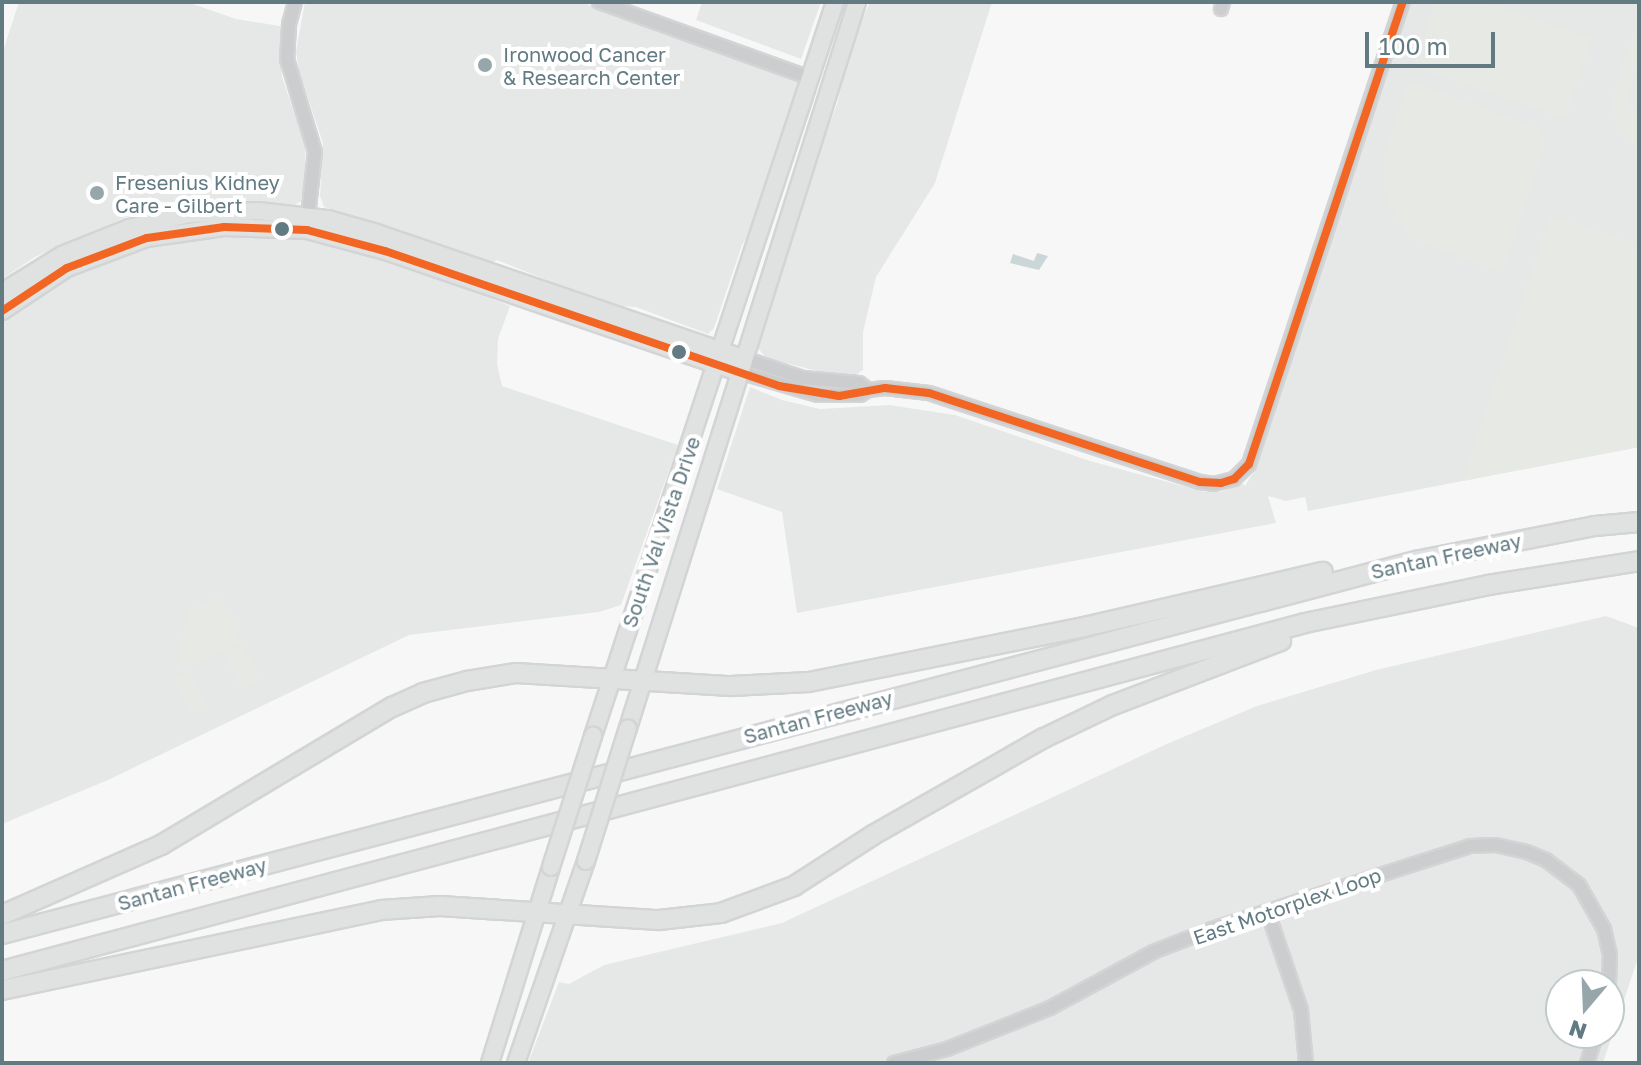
<!DOCTYPE html>
<html>
<head>
<meta charset="utf-8">
<style>
  body { margin:0 }
  #map { position:relative; width:1641px; height:1065px; overflow:hidden; background:#f7f7f7; font-family:"Golos Text",sans-serif }
  div>[style] { position:absolute }
  [style*='--x'] { left:calc(var(--x)*1px); top:calc(var(--y)*1px); width:calc(var(--w)*1px); rotate:calc(var(--a)*1deg) }
  .built>* { inset:0; background:#e6e8e8 }
  .green>* { inset:0; background:#e7e9e4 }
  .water>* { inset:0; background:#cad6d7 }
  .roads { filter:drop-shadow(2px 0 #d3d4d5) drop-shadow(-2px 0 #d3d4d5) drop-shadow(0 2px #d3d4d5) drop-shadow(0 -2px #d3d4d5) }
  .minor>* { height:12px; margin:-6px; padding:0 6px; transform-origin:6px; border-radius:6px; background:#cccdce }
  .major>* { height:16px; margin:-8px; padding:0 8px; transform-origin:8px; border-radius:8px; background:#e0e1e1 }
  .highway>* { height:18px; margin:-9px; padding:0 9px; transform-origin:9px; border-radius:9px; background:#e0e1e1 }
  .bridges { filter:drop-shadow(2px 0 #d3d4d5) drop-shadow(-2px 0 #d3d4d5) drop-shadow(0 2px #d3d4d5) drop-shadow(0 -2px #d3d4d5) }
  .major-bridge>* { height:16px; margin:-8px; padding:0 8px; transform-origin:8px; border-radius:8px; background:#e0e1e1 }
  .bus-1>* { height:8px; margin:-4px; padding:0 4px; transform-origin:4px; border-radius:4px; background:#f26522 }
  .dots>* { width:22px; height:22px; translate:-50% -50%; box-sizing:border-box; border:4px solid #fff; border-radius:50% }
  span { translate:-50% -50%; white-space:nowrap; text-align:center; line-height:1.15; -webkit-text-stroke:8px #fff; paint-order:stroke }
  .poi-label { font-size:20px; color:#627a82 }
  .left { translate:0 -50%; text-align:left }
  .street-label { font-size:20px; color:#627a82 }
  .frame { position:absolute; inset:0; border:4px solid #627a82; pointer-events:none }
  .north { position:absolute; left:1545px; top:969px; width:80px; height:80px; box-sizing:border-box; background:#fff; border:2px solid #c0cacd; border-radius:50%; rotate:199deg; font-size:22px; font-weight:700; line-height:32px; text-align:center; color:#627a82 }
  .north::after { content:''; display:block; margin:auto; width:28px; height:36px; background:#96a6ab; clip-path:polygon(50% 0,100% 100%,50% 72%,0 100%) }
  .scale { position:absolute; left:1365px; top:32px; width:130px; height:36px; box-sizing:border-box; border:4px solid #627a82; border-top:0; padding-left:10px; font-size:24px; line-height:28px; white-space:nowrap; color:#627a82; -webkit-text-stroke:6px #fff; paint-order:stroke }
</style>
</head>
<body>
<div id="map">
  <div class="built">
    <i style="clip-path:polygon(19px 2px,187px 2px,236px 19px,280px 26px,282px 77px,305px 144px,306px 175px,301px 201px,292px 207px,233px 201px,203px 203px,127px 217px,35px 257px,2px 279px,2px 54px)"></i>
    <i style="clip-path:polygon(305px 2px,580px 2px,718px 49px,798px 83px,752px 229px,742px 245px,714px 328px,708px 334px,636px 307px,610px 305px,497px 260px,490px 264px,423px 242px,394px 228px,324px 207px,320px 196px,323px 143px,299px 71px,296px 51px)"></i>
    <i style="clip-path:polygon(702px 2px,821px 2px,801px 59px,696px 20px)"></i>
    <i style="clip-path:polygon(870px 2px,992px 2px,935px 183px,876px 277px,863px 332px,863px 370px,856px 375px,833px 375px,766px 358px,757px 347px,811px 174px,837px 104px,851px 45px)"></i>
    <i style="clip-path:polygon(1410px 2px,1639px 2px,1639px 447px,1308px 511px,1305px 497px,1286px 501px,1268px 496px,1276px 523px,797px 613px,782px 512px,717px 489px,750px 387px,782px 400px,820px 409px,889px 405px,955px 415px,1090px 461px,1205px 492px,1221px 492px,1243px 484px,1245px 486px,1256px 468px)"></i>
    <i style="clip-path:polygon(236px 237px,324px 241px,386px 259px,510px 306px,498px 339px,497px 364px,502px 386px,678px 445px,621px 605px,599px 612px,409px 635px,108px 780px,2px 824px,2px 319px,61px 279px,119px 255px,181px 240px)"></i>
    <i style="clip-path:polygon(evenodd,1606px 616px,1639px 628px,1639px 955px,1603px 1063px,528px 1063px,559px 982px,569px 984px,604px 965px,782px 923px,1169px 743px,1257px 706px,1376px 670px,1606px 616px,1561px 985px,1609px 985px,1609px 1033px,1561px 1033px,1561px 985px)"></i>
  </div>
  <div class="green">
    <i style="clip-path:polygon(1436px 2px,1484px 2px,1592px 39px,1565px 118px,1414px 67px)"></i>
    <i style="clip-path:polygon(1639px 19px,1639px 58px,1625px 103px,1639px 110px,1639px 150px,1619px 129px,1613px 106px,1615px 89px)"></i>
    <i style="clip-path:polygon(1409px 81px,1536px 128px,1545px 145px,1502px 273px,1423px 243px,1407px 231px,1386px 199px,1384px 157px)"></i>
    <i style="clip-path:polygon(1550px 216px,1639px 245px,1639px 447px,1463px 481px)"></i>
    <i style="clip-path:polygon(215px 597px,223px 601px,226px 606px,221px 609px,225px 615px,230px 613px,236px 626px,231px 629px,243px 641px,182px 669px,183px 664px,178px 663px,187px 612px)"></i>
    <i style="clip-path:polygon(244px 644px,247px 650px,244px 652px,247px 657px,250px 656px,258px 676px,254px 684px,245px 685px,242px 690px,225px 653px)"></i>
    <i style="clip-path:polygon(189px 670px,205px 702px,200px 704px,202px 709px,195px 712px,188px 708px,175px 680px)"></i>
  </div>
  <div class="water">
    <i style="clip-path:polygon(1037px 253px,1048px 256px,1039px 270px,1010px 263px,1013px 254px,1034px 261px)"></i>
  </div>
  <div class="roads">
    <div class="minor">
      <i style="--x:295;--y:2;--w:23;--a:105"></i>
      <i style="--x:289;--y:24;--w:35;--a:93"></i>
      <i style="--x:287;--y:59;--w:97;--a:73.2"></i>
      <i style="--x:315;--y:152;--w:64;--a:96.2"></i>
      <i style="--x:599;--y:2;--w:224;--a:19.8"></i>
      <i style="--x:1221;--y:9;--w:7;--a:-74"></i>
      <i style="--x:743;--y:358;--w:63;--a:18.4"></i>
      <i style="--x:803;--y:378;--w:56;--a:5.1"></i>
      <i style="--x:859;--y:383;--w:11;--a:38"></i>
      <i style="--x:739;--y:372;--w:82;--a:16.2"></i>
      <i style="--x:818;--y:395;--w:42;--a:0"></i>
      <i style="--x:860;--y:395;--w:9;--a:-32"></i>
      <i style="--x:868;--y:390;--w:17;--a:-7"></i>
      <i style="--x:885;--y:388;--w:44;--a:6.5"></i>
      <i style="--x:929;--y:393;--w:285;--a:18.2"></i>
      <i style="--x:1200;--y:482;--w:14;--a:8"></i>
      <i style="--x:1214;--y:484;--w:21;--a:-14"></i>
      <i style="--x:1234;--y:479;--w:21;--a:-45"></i>
      <i style="--x:1249;--y:464;--w:487;--a:-71.6"></i>
      <i style="--x:1268;--y:913;--w:102;--a:71.2"></i>
      <i style="--x:1301;--y:1010;--w:53;--a:84.6"></i>
      <i style="--x:894;--y:1063;--w:55;--a:-14.8"></i>
      <i style="--x:947;--y:1049;--w:111;--a:-21.7"></i>
      <i style="--x:1050;--y:1008;--w:117;--a:-28.5"></i>
      <i style="--x:1153;--y:952;--w:63;--a:-21.3"></i>
      <i style="--x:1212;--y:929;--w:271;--a:-17.8"></i>
      <i style="--x:1470;--y:846;--w:26;--a:-2"></i>
      <i style="--x:1496;--y:845;--w:32;--a:13"></i>
      <i style="--x:1527;--y:852;--w:21;--a:23"></i>
      <i style="--x:1546;--y:860;--w:41;--a:37.1"></i>
      <i style="--x:1579;--y:885;--w:51;--a:60.4"></i>
      <i style="--x:1604;--y:929;--w:26;--a:77"></i>
      <i style="--x:1610;--y:954;--w:34;--a:92"></i>
      <i style="--x:1587;--y:1063;--w:32;--a:-72"></i>
    </div>
    <div class="major">
      <i style="--x:2;--y:292;--w:70;--a:-31.7"></i>
      <i style="--x:62;--y:255;--w:72;--a:-21.9"></i>
      <i style="--x:129;--y:228;--w:62;--a:-13.1"></i>
      <i style="--x:189;--y:214;--w:69;--a:-2.5"></i>
      <i style="--x:258;--y:211;--w:70;--a:6.5"></i>
      <i style="--x:328;--y:219;--w:51;--a:15.9"></i>
      <i style="--x:377;--y:233;--w:387;--a:18.9"></i>
      <i style="--x:2;--y:311;--w:78;--a:-33.5"></i>
      <i style="--x:67;--y:268;--w:85;--a:-20.6"></i>
      <i style="--x:147;--y:238;--w:78;--a:-8.1"></i>
      <i style="--x:224;--y:227;--w:83;--a:2.1"></i>
      <i style="--x:307;--y:230;--w:81;--a:15.1"></i>
      <i style="--x:385;--y:251;--w:374;--a:18.9"></i>
      <i style="--x:628;--y:728;--w:761;--a:-72.49"></i>
      <i style="--x:593;--y:736;--w:773;--a:-71.75"></i>
      <i style="--x:490;--y:1063;--w:205;--a:-72.7"></i>
      <i style="--x:516;--y:1063;--w:214;--a:-70.9"></i>
    </div>
    <div class="highway">
      <i style="--x:2;--y:915;--w:174;--a:-23.8"></i>
      <i style="--x:161;--y:845;--w:269;--a:-30.9"></i>
      <i style="--x:392;--y:707;--w:34;--a:-24"></i>
      <i style="--x:423;--y:693;--w:46;--a:-15.3"></i>
      <i style="--x:467;--y:681;--w:50;--a:-9.3"></i>
      <i style="--x:516;--y:673;--w:215;--a:3.5"></i>
      <i style="--x:731;--y:686;--w:78;--a:-2.9"></i>
      <i style="--x:809;--y:682;--w:280;--a:-11.3"></i>
      <i style="--x:1084;--y:627;--w:245;--a:-13"></i>
      <i style="--x:2;--y:934;--w:1466;--a:-14.78"></i>
      <i style="--x:1420;--y:560;--w:178;--a:-11"></i>
      <i style="--x:1595;--y:526;--w:44;--a:-5.2"></i>
      <i style="--x:2;--y:971;--w:1349;--a:-14.95"></i>
      <i style="--x:1305;--y:623;--w:187;--a:-11.7"></i>
      <i style="--x:1488;--y:585;--w:153;--a:-9"></i>
      <i style="--x:2;--y:990;--w:387;--a:-11.9"></i>
      <i style="--x:381;--y:910;--w:59;--a:-3.9"></i>
      <i style="--x:440;--y:906;--w:219;--a:3.7"></i>
      <i style="--x:659;--y:920;--w:62;--a:-6.4"></i>
      <i style="--x:721;--y:913;--w:78;--a:-20.3"></i>
      <i style="--x:794;--y:886;--w:94;--a:-32.8"></i>
      <i style="--x:873;--y:835;--w:197;--a:-29.6"></i>
      <i style="--x:1044;--y:738;--w:76;--a:-25.6"></i>
      <i style="--x:1113;--y:705;--w:180;--a:-20.9"></i>
    </div>
  </div>
  <div class="bridges">
    <div class="major-bridge">
      <i style="--x:586;--y:861;--w:139;--a:-72.5"></i>
      <i style="--x:551;--y:867;--w:138;--a:-72.2"></i>
    </div>
  </div>
  <div class="bus-1">
    <i style="--x:2;--y:311;--w:78;--a:-33.5"></i>
    <i style="--x:67;--y:268;--w:85;--a:-20.6"></i>
    <i style="--x:147;--y:238;--w:78;--a:-8.1"></i>
    <i style="--x:224;--y:227;--w:83;--a:2.1"></i>
    <i style="--x:307;--y:230;--w:81;--a:15.1"></i>
    <i style="--x:385;--y:251;--w:416;--a:18.9"></i>
    <i style="--x:779;--y:386;--w:61;--a:9.5"></i>
    <i style="--x:839;--y:396;--w:47;--a:-9.9"></i>
    <i style="--x:885;--y:388;--w:44;--a:6.5"></i>
    <i style="--x:929;--y:393;--w:285;--a:18.2"></i>
    <i style="--x:1200;--y:482;--w:21;--a:3"></i>
    <i style="--x:1221;--y:483;--w:14;--a:-17"></i>
    <i style="--x:1234;--y:479;--w:21;--a:-45"></i>
    <i style="--x:1249;--y:464;--w:487;--a:-71.6"></i>
  </div>
  <div class="dots">
    <i style="left:485px;top:65px;background:#96a6ab"></i>
    <i style="left:97px;top:193px;background:#96a6ab"></i>
    <i style="left:282px;top:229px;background:#627a82"></i>
    <i style="left:679px;top:352px;background:#627a82"></i>
  </div>
  <div class="poi-label">
    <span class="left" style="left:503px;top:66px">Ironwood Cancer<br>&amp; Research Center</span>
    <span class="left" style="left:115px;top:194px">Fresenius Kidney<br>Care - Gilbert</span>
  </div>
  <div class="street-label">
    <span style="left:661px;top:532px;rotate:-71deg">South Val Vista Drive</span>
    <span style="left:1446px;top:556px;rotate:-12deg">Santan Freeway</span>
    <span style="left:818px;top:717px;rotate:-15deg">Santan Freeway</span>
    <span style="left:192px;top:884px;rotate:-15deg">Santan Freeway</span>
    <span style="left:1287px;top:906px;rotate:-19deg">East Motorplex Loop</span>
  </div>
  <div class="frame"></div>
  <div class="north">N</div>
  <div class="scale">100 m</div>
</div>
</body>
</html>
